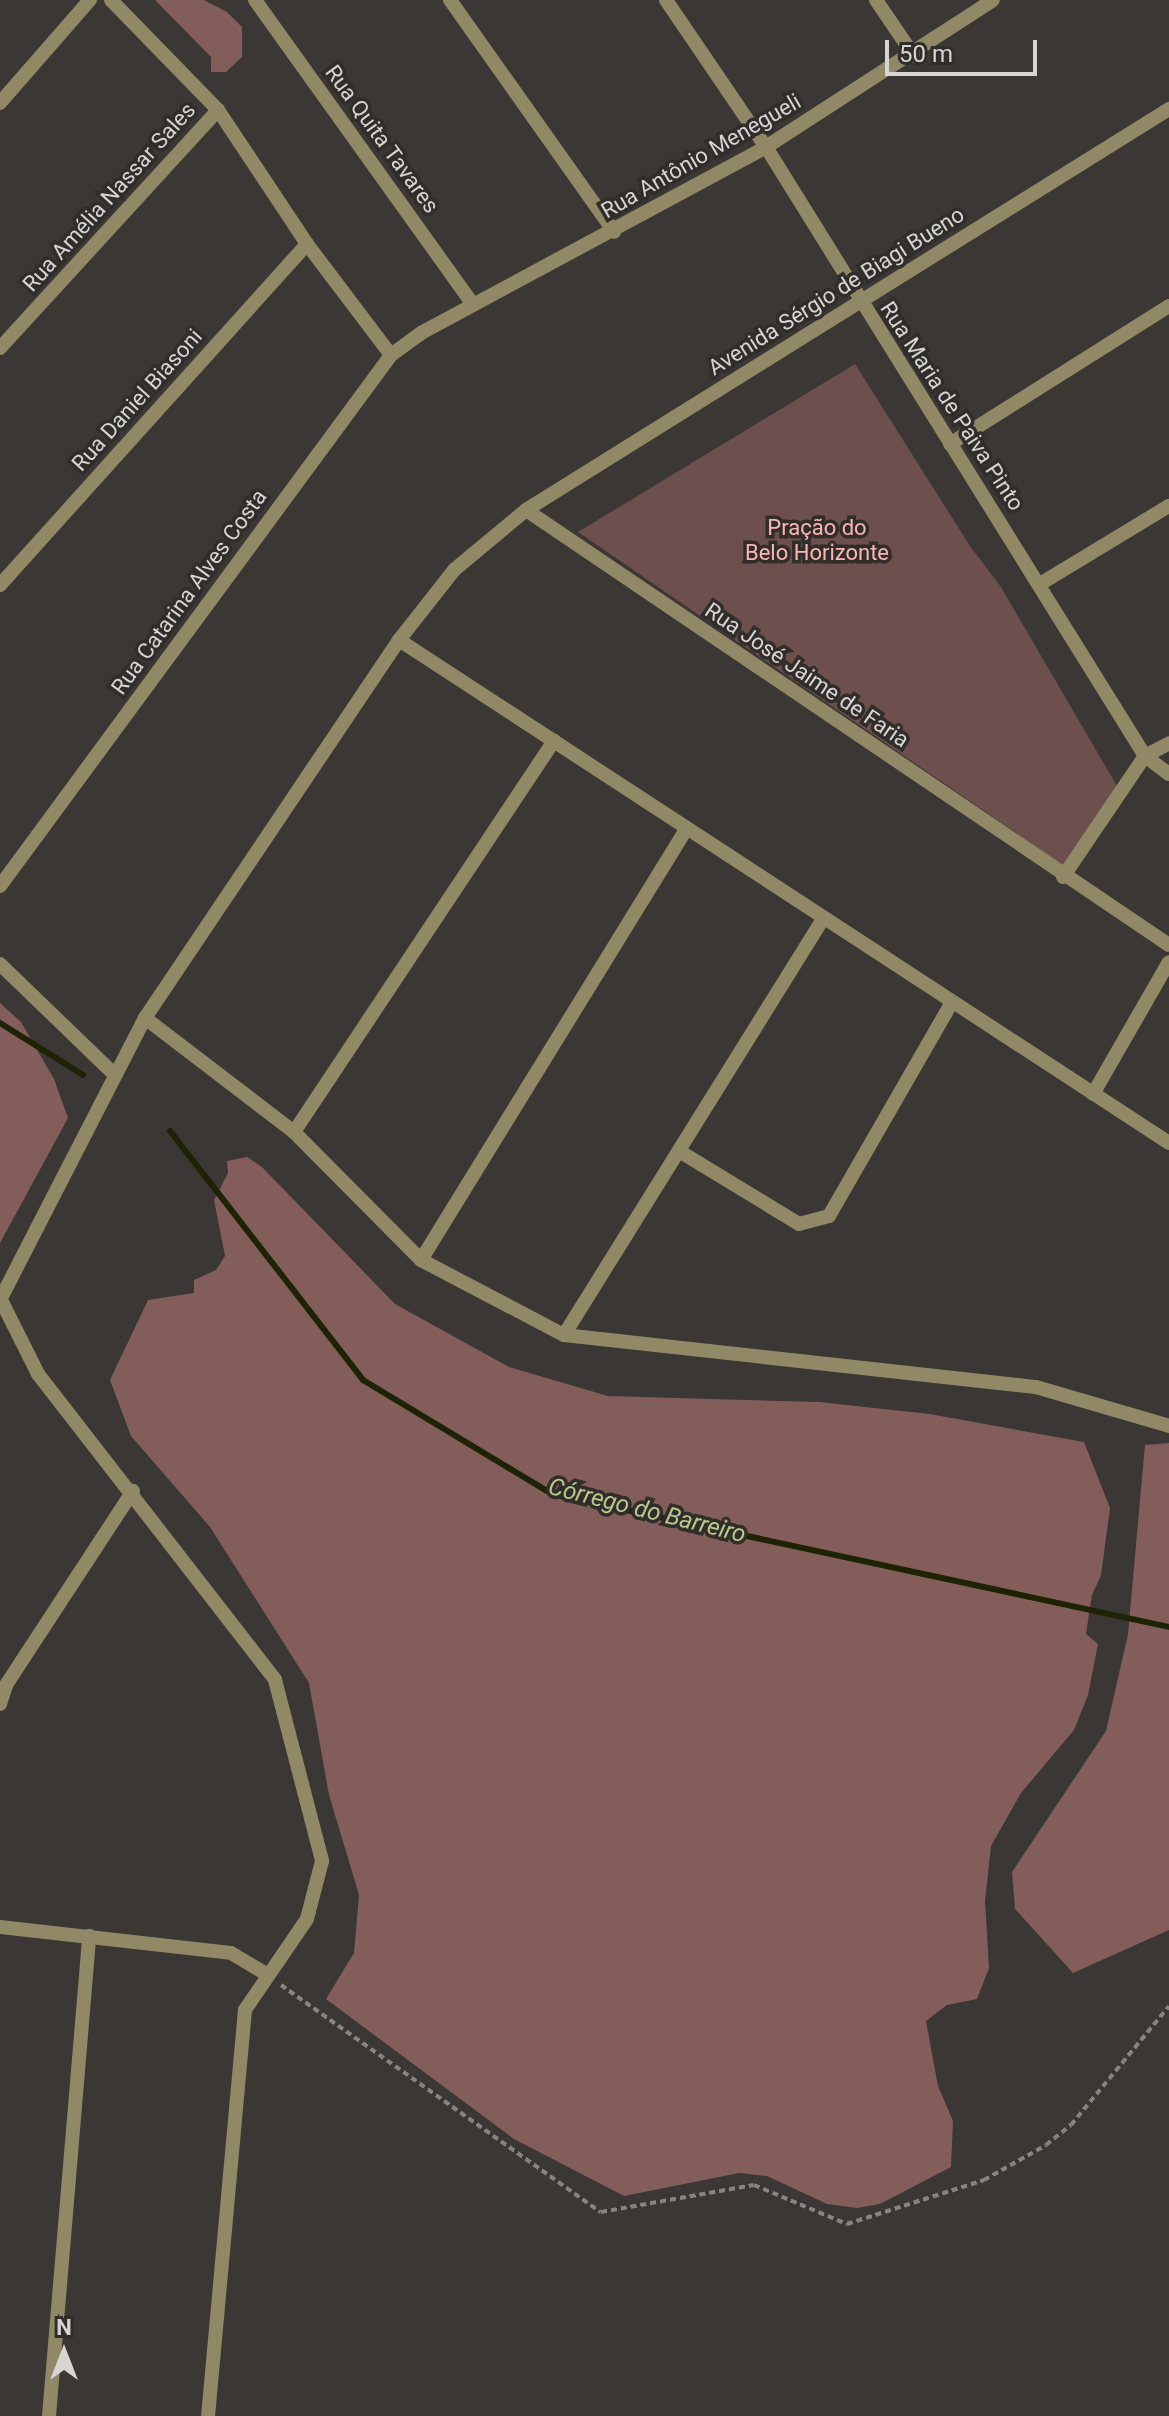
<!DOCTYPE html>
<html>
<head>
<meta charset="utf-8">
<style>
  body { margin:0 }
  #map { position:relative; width:1169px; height:2416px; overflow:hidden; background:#3a3734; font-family:Roboto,sans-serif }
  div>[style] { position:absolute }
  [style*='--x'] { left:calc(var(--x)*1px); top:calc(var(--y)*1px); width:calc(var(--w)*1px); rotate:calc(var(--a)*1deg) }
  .green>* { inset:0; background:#6d504e }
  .forest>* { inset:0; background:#835d5a }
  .stream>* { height:6px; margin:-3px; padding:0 3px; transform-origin:3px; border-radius:3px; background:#1d2304 }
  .path>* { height:4px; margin-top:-2px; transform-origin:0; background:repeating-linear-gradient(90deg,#868481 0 6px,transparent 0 10px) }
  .minor>* { height:14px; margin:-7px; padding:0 7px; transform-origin:7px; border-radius:7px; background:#918866 }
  span { translate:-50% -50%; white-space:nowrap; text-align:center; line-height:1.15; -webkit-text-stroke:7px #302d2a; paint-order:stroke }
  .street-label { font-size:22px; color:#d6d5d3 }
  .park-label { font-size:22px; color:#fbb6b1 }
  .water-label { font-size:24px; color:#b8c78b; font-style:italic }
  .north { position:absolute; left:24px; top:2312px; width:80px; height:80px; -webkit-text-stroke:6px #302d2a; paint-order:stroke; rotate:0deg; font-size:22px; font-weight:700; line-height:32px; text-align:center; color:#d6d5d3 }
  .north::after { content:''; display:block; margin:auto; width:28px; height:36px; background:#d6d5d3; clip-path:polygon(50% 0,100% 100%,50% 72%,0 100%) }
  .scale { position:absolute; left:885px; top:40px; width:152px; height:36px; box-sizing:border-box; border:4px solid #d6d5d3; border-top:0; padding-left:10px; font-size:24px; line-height:28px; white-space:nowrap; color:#d6d5d3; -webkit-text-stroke:6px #302d2a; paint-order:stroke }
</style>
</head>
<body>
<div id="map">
  <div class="green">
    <i style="clip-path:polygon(855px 364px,970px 546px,1001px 587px,1117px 786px,1063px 865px,578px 532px)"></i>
  </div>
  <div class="forest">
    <i style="clip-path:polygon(155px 0,204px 0,227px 12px,242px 27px,242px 57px,226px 72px,211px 72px,211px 57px)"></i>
    <i style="clip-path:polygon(0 1003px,21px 1022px,54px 1079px,68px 1118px,0 1243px)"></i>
    <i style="clip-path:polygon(247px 1157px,262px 1167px,395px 1304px,509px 1367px,608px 1396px,819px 1402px,930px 1414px,1084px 1442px,1110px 1508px,1101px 1575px,1092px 1595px,1086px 1634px,1098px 1644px,1088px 1695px,1074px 1730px,1021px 1793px,991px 1846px,985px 1901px,989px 1968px,977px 1999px,947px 2005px,926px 2021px,938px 2086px,953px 2121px,951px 2167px,880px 2204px,857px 2208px,827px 2204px,767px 2176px,739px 2173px,624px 2196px,514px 2139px,326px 1999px,354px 1953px,359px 1895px,329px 1795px,309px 1683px,210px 1527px,131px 1436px,110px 1380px,148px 1300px,194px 1293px,194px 1280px,216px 1270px,225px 1256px,214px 1200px,228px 1173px,227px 1161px)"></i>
    <i style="clip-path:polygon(1169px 1443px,1169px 1930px,1073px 1973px,1015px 1909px,1012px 1872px,1106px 1731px,1128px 1634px,1145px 1445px)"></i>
  </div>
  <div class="stream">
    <i style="--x:0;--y:1023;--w:98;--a:32.1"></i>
    <i style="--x:170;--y:1131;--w:315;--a:52.2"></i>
    <i style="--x:363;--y:1380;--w:221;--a:31.1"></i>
    <i style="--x:552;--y:1494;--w:631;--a:12.16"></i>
  </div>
  <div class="path">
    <i style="--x:281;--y:1985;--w:392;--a:35.4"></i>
    <i style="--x:601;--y:2212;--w:155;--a:-10"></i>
    <i style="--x:754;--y:2185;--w:101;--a:22.8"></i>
    <i style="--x:847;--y:2224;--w:144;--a:-17.8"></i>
    <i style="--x:984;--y:2180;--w:71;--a:-29.4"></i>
    <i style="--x:1046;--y:2145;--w:32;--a:-39"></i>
    <i style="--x:1071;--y:2125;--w:154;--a:-50.5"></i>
  </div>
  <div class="minor">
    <i style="--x:111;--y:0;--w:153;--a:45.8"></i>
    <i style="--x:218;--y:110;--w:161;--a:56.4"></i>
    <i style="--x:307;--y:244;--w:139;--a:52.9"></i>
    <i style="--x:255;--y:0;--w:374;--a:54.4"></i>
    <i style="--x:450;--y:0;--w:284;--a:54.7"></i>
    <i style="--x:666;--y:0;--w:178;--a:55.8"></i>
    <i style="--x:766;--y:147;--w:717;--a:58.1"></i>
    <i style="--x:1145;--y:756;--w:30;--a:37"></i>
    <i style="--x:876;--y:0;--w:68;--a:55.8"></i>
    <i style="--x:0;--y:103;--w:137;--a:-48.9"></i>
    <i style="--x:0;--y:348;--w:323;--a:-47.5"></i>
    <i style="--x:950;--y:444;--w:259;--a:-32.2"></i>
    <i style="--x:526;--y:510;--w:776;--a:34.08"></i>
    <i style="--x:1040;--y:584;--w:151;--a:-31.2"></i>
    <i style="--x:0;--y:585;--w:459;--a:-48"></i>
    <i style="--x:399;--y:640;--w:920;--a:33.15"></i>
    <i style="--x:1063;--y:877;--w:146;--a:-55.9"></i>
    <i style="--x:1145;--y:756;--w:27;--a:-28"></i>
    <i style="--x:0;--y:886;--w:659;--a:-53.63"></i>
    <i style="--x:391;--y:355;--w:37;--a:-36"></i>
    <i style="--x:421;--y:333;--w:392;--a:-28.3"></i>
    <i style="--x:766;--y:147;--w:270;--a:-32.9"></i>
    <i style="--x:0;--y:964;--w:160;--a:44"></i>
    <i style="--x:145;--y:1018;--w:188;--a:37.4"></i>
    <i style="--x:294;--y:1132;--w:180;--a:45.2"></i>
    <i style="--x:421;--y:1260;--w:161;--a:27.7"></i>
    <i style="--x:564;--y:1335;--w:475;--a:6.3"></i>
    <i style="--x:1036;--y:1387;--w:139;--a:16.3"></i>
    <i style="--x:1093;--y:1094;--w:152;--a:-60.1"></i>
    <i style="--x:294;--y:1132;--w:470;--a:-56.4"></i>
    <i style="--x:679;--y:1151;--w:140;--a:31.3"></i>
    <i style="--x:799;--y:1224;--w:31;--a:-15"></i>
    <i style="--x:829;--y:1216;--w:247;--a:-60.1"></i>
    <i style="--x:421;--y:1260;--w:507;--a:-58.38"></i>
    <i style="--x:0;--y:1298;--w:85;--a:63.4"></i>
    <i style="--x:38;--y:1374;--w:387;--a:52.2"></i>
    <i style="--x:275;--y:1680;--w:187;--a:75.4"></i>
    <i style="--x:322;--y:1861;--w:60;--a:104.5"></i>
    <i style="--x:307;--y:1919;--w:110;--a:124.3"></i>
    <i style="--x:245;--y:2010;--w:408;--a:95.2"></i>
    <i style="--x:0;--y:1300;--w:317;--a:-62.8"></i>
    <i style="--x:145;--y:1018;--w:455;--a:-56.1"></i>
    <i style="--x:399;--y:640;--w:89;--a:-51.8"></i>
    <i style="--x:454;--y:570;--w:94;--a:-39.8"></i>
    <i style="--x:526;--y:510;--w:758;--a:-31.95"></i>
    <i style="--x:564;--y:1335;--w:491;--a:-58.1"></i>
    <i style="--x:0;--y:1704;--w:20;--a:-72"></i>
    <i style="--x:6;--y:1685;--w:232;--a:-56.8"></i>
    <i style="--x:0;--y:1927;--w:232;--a:6.4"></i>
    <i style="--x:231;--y:1953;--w:43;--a:30.7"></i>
    <i style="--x:49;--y:2416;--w:482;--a:-85.2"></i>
  </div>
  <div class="street-label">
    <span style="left:382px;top:139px;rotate:54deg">Rua Quita Tavares</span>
    <span style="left:701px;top:156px;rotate:-30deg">Rua Antônio Menegueli</span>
    <span style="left:109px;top:197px;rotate:-48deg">Rua Amélia Nassar Sales</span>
    <span style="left:836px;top:291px;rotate:-32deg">Avenida Sérgio de Biagi Bueno</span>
    <span style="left:137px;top:400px;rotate:-48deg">Rua Daniel Biasoni</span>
    <span style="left:952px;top:406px;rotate:57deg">Rua Maria de Paiva Pinto</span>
    <span style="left:189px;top:592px;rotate:-54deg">Rua Catarina Alves Costa</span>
    <span style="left:807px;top:675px;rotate:34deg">Rua José Jaime de Faria</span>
  </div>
  <div class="park-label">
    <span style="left:817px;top:540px">Pração do<br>Belo Horizonte</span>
  </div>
  <div class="water-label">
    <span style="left:647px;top:1511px;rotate:14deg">Córrego do Barreiro</span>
  </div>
  <div class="north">N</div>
  <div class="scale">50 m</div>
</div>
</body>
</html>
